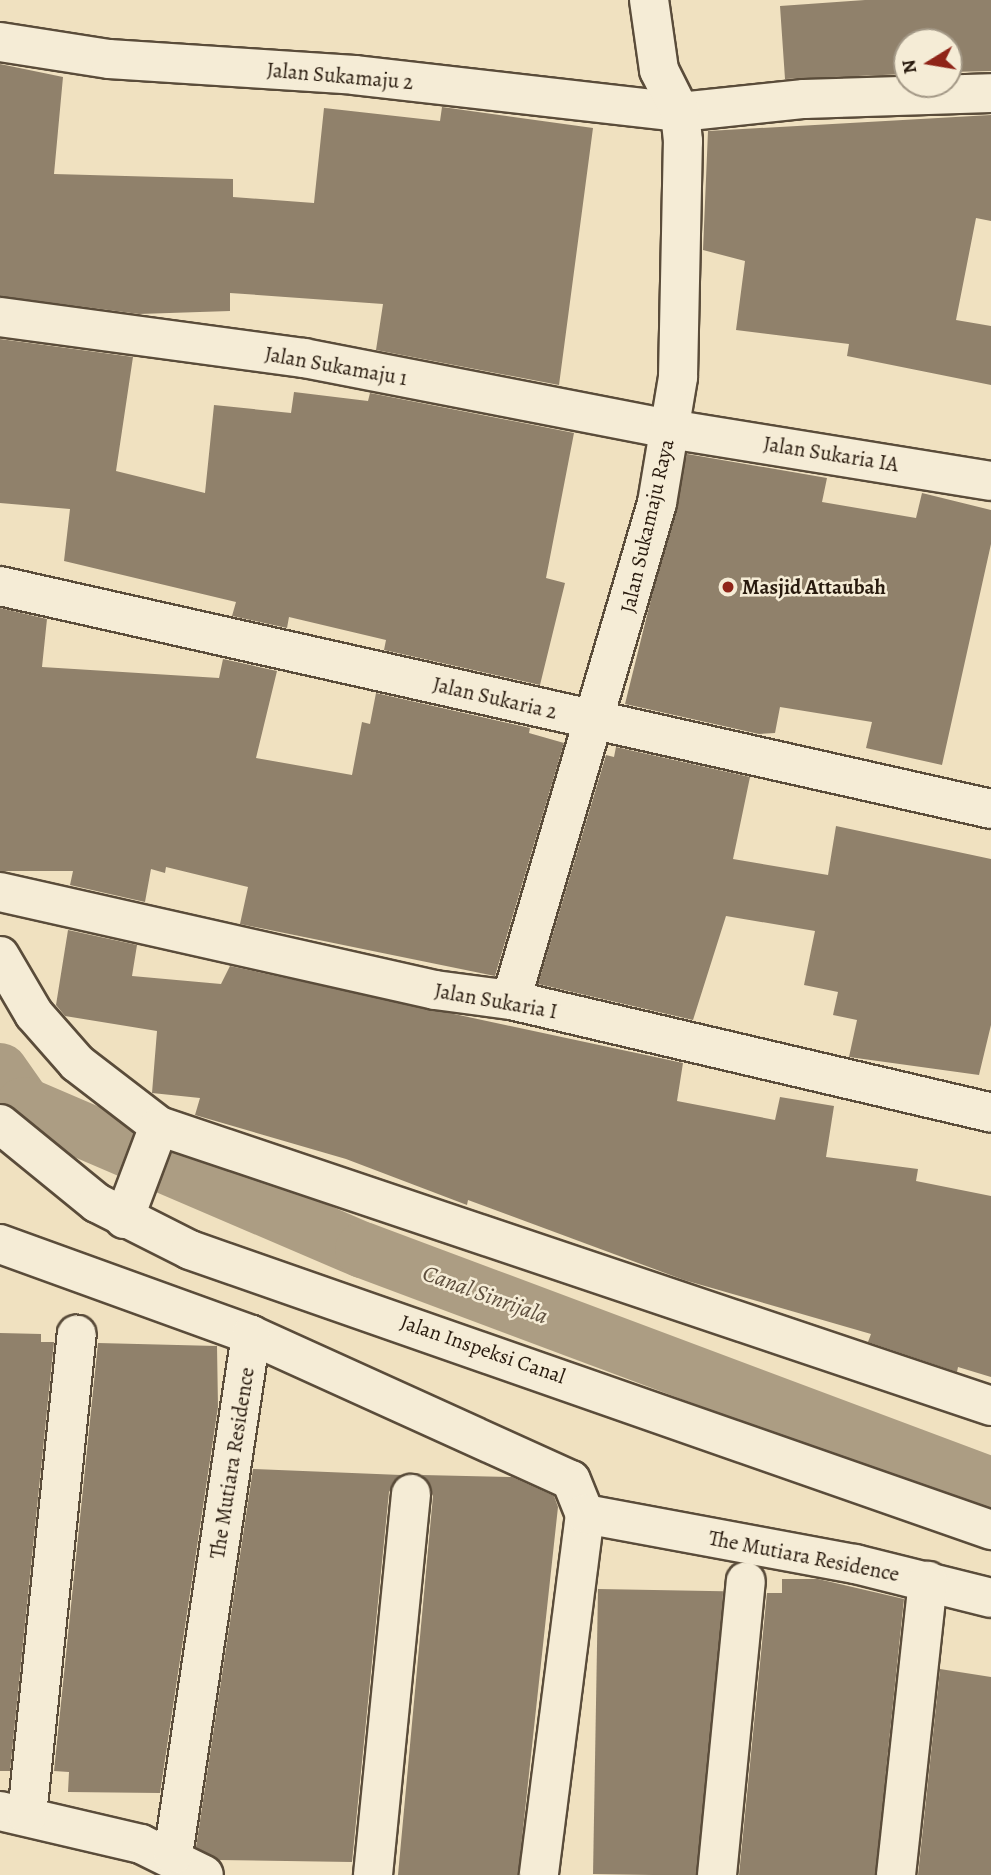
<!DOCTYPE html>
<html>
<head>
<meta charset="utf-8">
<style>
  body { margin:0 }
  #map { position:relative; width:991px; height:1875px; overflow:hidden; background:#f0e1c0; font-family:Alegreya,serif }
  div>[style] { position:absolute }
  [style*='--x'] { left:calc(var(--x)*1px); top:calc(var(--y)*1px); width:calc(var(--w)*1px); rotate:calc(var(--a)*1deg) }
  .canal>* { height:56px; margin:-28px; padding:0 28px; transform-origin:28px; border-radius:28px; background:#ac9d83 }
  .building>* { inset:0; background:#90816b; transform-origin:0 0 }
  .roads { filter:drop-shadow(2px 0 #5a4c3a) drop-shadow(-2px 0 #5a4c3a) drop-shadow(0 2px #5a4c3a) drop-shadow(0 -2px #5a4c3a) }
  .minor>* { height:38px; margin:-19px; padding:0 19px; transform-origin:19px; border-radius:19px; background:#f5ecd6 }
  .dots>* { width:19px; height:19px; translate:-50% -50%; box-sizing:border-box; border:4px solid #f5ecd6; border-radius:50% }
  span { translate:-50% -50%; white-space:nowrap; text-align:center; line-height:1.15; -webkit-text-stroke:5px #f5ecd6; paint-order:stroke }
  .street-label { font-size:21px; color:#281a0e }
  .poi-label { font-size:21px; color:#281a0e; font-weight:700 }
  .left { translate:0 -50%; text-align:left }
  .water-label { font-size:23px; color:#5d4e3d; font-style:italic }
  .north { position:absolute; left:893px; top:28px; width:70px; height:70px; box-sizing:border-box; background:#f5ecd6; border:2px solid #a39886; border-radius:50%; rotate:259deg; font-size:19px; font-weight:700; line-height:28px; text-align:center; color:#281a0e }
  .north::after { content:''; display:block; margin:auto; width:24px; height:32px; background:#8f2418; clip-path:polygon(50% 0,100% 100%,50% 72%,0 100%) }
</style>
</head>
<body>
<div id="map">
  <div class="canal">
    <i style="--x:0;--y:1071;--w:42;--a:54.8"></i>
    <i style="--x:24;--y:1105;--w:369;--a:23.2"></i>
    <i style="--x:363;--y:1250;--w:671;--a:20.52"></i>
  </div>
  <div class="building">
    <i style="clip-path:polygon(865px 0,991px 0,991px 71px,949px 72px,949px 42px,907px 42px,907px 74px,785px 79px,780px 6px)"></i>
    <i style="clip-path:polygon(0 64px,63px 77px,54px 174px,233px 179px,233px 197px,314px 203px,324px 108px,440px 121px,442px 107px,593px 128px,559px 385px,376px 350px,383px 304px,230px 293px,230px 311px,139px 314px,0 296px)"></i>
    <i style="clip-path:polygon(991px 115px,991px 221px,976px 218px,956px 320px,991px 326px,991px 385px,847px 356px,849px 344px,736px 330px,745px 261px,703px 250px,708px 131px)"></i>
    <i style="clip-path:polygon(0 339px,133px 357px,116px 471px,205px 493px,214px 405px,291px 413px,294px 392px,368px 401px,370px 393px,574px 433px,546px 578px,565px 583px,540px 685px,384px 650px,386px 640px,289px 617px,287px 628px,232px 616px,236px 602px,64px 561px,70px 509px,0 503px)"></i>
    <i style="clip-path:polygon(687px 454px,827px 478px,822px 502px,916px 518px,922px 493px,991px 510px,991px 544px,942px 765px,866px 748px,872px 722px,780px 707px,775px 733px,759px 734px,625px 704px)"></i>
    <i style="clip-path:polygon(0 608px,47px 619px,42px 667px,219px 678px,223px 659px,277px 671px,256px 758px,352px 775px,362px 722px,370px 724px,376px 693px,530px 728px,529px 733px,564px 743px,495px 976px,240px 924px,248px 887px,166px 867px,165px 873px,151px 869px,145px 902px,70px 885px,73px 871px,0 871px)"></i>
    <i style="clip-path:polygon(616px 747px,750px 777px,733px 859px,828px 875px,836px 826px,991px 859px,991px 1025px,979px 1075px,849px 1057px,857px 1020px,833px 1015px,838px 992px,804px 985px,815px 931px,726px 916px,693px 1020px,538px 984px,606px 755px,614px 757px)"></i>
    <i style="clip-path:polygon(68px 930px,137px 945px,132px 976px,221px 984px,230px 966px,683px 1063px,677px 1101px,775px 1120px,780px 1097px,834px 1106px,826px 1157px,918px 1169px,916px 1181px,991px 1196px,991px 1377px,958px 1367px,957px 1372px,868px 1342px,871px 1334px,684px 1280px,468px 1200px,467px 1205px,346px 1159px,195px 1115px,200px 1098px,152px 1093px,157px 1031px,65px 1016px,56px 1005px)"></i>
    <i style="clip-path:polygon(0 1333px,41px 1334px,41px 1342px,54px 1342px,10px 1771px,0 1771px)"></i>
    <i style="clip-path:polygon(98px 1343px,217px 1346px,218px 1407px,160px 1793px,68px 1792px,69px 1772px,54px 1771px)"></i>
    <i style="clip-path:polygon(253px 1469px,401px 1475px,389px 1492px,352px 1862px,219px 1860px,196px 1847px)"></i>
    <i style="clip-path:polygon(422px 1475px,512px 1477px,554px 1496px,558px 1507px,518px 1875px,398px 1875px,433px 1496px)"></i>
    <i style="clip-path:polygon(782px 1579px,818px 1579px,904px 1599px,875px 1875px,739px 1875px,767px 1593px,782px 1593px)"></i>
    <i style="left:598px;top:1589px;width:125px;height:285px;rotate:1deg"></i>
    <i style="clip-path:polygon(940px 1669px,991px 1677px,991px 1875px,918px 1875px)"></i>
  </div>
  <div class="roads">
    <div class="minor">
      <i style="--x:0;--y:42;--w:110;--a:8.9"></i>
      <i style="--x:109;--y:59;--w:246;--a:3.7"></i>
      <i style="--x:354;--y:75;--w:328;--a:6.5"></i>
      <i style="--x:680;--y:112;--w:125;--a:-6"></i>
      <i style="--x:804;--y:99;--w:187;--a:-1.8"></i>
      <i style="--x:0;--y:317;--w:307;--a:7.7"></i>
      <i style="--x:304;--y:358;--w:373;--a:11"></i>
      <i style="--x:670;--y:429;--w:325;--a:9.2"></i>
      <i style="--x:0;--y:586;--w:1016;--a:12.68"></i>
      <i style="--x:0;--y:892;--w:446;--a:12.7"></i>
      <i style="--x:435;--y:990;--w:77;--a:7.5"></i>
      <i style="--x:511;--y:1000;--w:493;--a:13.2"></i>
      <i style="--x:0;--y:956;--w:67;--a:59.6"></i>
      <i style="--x:34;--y:1014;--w:65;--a:48.7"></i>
      <i style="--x:77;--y:1063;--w:103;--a:37.5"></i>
      <i style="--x:159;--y:1126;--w:878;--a:18.6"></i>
      <i style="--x:511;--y:1000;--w:518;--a:-73.63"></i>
      <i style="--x:657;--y:503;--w:128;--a:-80.5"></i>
      <i style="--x:678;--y:377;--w:236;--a:-88.8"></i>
      <i style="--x:683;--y:141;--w:29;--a:-96"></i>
      <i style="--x:680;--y:112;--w:47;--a:-116.6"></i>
      <i style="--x:659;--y:70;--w:71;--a:-98.1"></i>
      <i style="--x:0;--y:1124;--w:125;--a:39.2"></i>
      <i style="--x:97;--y:1203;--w:104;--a:26.8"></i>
      <i style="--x:190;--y:1250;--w:849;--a:19.27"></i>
      <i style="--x:124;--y:1219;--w:99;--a:-69.4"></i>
      <i style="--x:0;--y:1244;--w:267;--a:19.9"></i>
      <i style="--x:251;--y:1335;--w:351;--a:24.4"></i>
      <i style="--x:571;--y:1480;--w:37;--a:68"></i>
      <i style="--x:585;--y:1514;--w:364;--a:97.3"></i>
      <i style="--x:585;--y:1514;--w:275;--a:10.5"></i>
      <i style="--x:855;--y:1564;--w:140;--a:14"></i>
      <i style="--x:0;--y:1811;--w:145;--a:13.2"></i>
      <i style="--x:141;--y:1844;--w:70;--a:26.2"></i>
      <i style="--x:27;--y:1815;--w:483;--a:-84.1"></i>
      <i style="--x:173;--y:1855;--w:526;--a:-81.47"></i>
      <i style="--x:373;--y:1875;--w:383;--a:-84.3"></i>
      <i style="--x:717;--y:1875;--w:295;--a:-84.4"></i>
      <i style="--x:896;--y:1875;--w:296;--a:-83.8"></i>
    </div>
  </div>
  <div class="dots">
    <i style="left:728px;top:587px;background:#8f2418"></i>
  </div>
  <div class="street-label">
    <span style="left:340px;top:76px;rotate:5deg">Jalan Sukamaju 2</span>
    <span style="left:336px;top:366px;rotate:10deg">Jalan Sukamaju 1</span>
    <span style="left:831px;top:454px;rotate:9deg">Jalan Sukaria IA</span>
    <span style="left:647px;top:526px;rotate:-77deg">Jalan Sukamaju Raya</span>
    <span style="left:495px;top:698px;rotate:13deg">Jalan Sukaria 2</span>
    <span style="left:496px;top:1001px;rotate:10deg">Jalan Sukaria I</span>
    <span style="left:483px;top:1349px;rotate:19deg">Jalan Inspeksi Canal</span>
    <span style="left:232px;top:1463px;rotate:-81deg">The Mutiara Residence</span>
    <span style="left:804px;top:1556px;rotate:11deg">The Mutiara Residence</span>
  </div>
  <div class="poi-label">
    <span class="left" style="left:742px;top:587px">Masjid Attaubah</span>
  </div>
  <div class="water-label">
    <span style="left:485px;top:1295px;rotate:20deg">Canal Sinrijala</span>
  </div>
  <div class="north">N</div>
</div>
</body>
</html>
